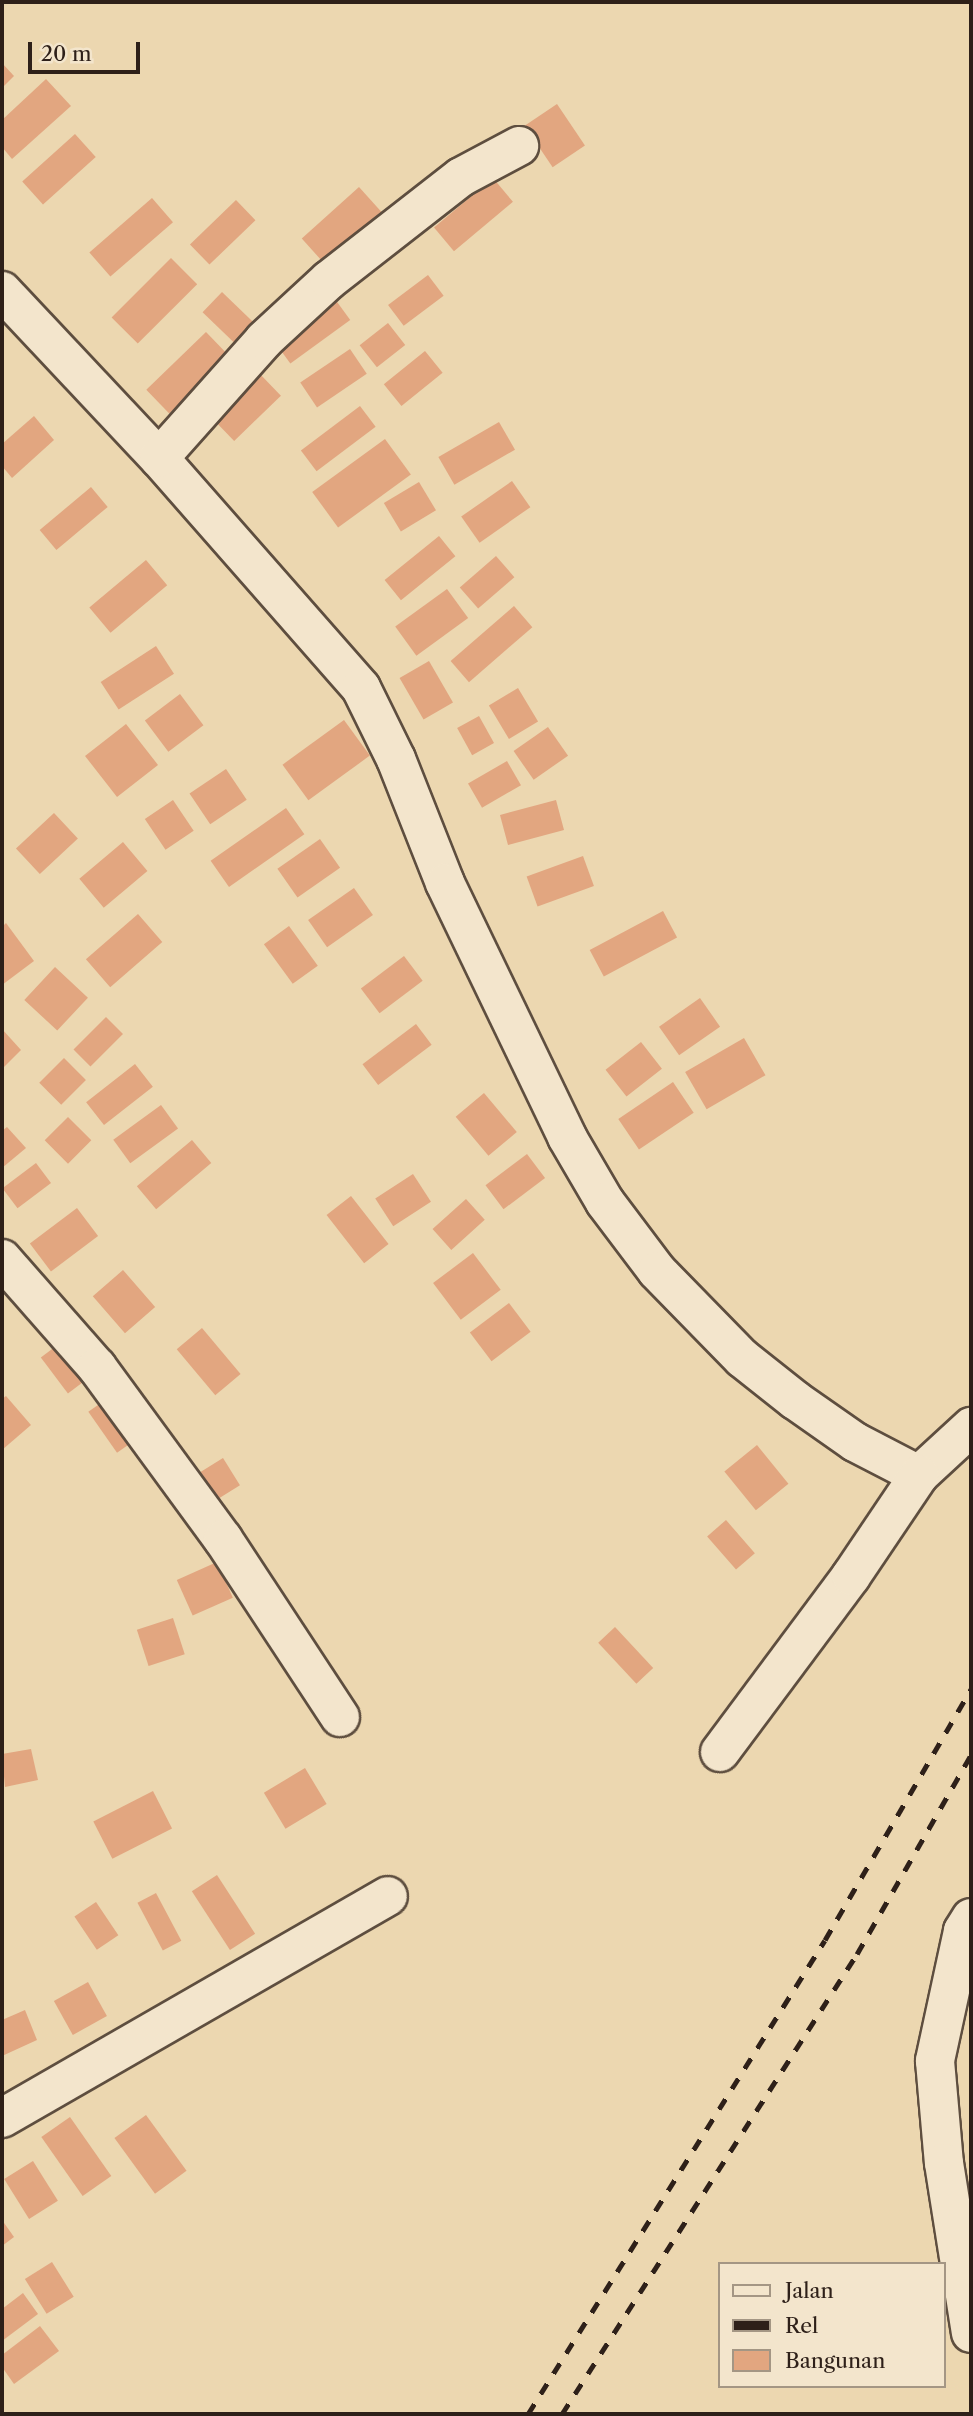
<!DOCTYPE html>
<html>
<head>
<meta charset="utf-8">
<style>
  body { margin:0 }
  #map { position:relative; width:973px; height:2416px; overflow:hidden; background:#ecd7b0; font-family:"Libre Caslon Text",serif }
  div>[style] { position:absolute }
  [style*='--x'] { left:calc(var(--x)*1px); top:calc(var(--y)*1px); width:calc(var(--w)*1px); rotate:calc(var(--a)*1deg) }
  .building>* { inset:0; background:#e2a680; transform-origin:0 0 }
  .roads { filter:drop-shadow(2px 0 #5e4e3f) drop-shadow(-2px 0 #5e4e3f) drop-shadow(0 2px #5e4e3f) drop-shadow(0 -2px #5e4e3f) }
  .street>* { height:38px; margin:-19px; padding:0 19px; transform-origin:19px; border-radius:19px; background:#f3e5cc }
  .rail>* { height:5px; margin-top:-2.5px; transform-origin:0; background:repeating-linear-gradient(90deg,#2e2019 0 12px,transparent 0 24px) }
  span { translate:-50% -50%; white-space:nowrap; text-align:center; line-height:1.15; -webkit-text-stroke:6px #f3e5cc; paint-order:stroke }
  .frame { position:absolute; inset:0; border:4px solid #2e2019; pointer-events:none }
  .legend { position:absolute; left:718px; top:2262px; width:228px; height:126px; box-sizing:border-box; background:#f3e5cc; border:2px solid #a49684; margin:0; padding:9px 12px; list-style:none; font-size:21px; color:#2e2019 }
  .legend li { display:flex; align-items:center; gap:14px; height:35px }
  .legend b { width:35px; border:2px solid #a49684 }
  .scale { position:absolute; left:28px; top:42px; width:112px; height:32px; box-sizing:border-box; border:4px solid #2e2019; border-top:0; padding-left:9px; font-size:21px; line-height:24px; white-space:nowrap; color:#2e2019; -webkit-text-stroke:5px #f3e5cc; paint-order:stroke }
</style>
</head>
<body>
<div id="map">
  <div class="building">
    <i style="clip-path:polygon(2px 63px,14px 76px,2px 88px)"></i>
    <i style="clip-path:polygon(46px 79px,71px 106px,12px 159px,2px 147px,2px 120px)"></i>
    <i style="left:557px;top:104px;width:50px;height:39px;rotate:56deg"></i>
    <i style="left:75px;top:134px;width:31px;height:71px;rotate:48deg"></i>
    <i style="left:493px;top:178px;width:31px;height:77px;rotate:50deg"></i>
    <i style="left:359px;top:187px;width:38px;height:77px;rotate:48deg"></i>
    <i style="left:152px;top:198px;width:32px;height:83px;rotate:49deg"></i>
    <i style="left:236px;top:200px;width:28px;height:64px;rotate:46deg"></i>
    <i style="left:171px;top:258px;width:37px;height:84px;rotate:45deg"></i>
    <i style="left:428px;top:275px;width:26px;height:50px;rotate:53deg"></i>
    <i style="left:222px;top:292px;width:52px;height:28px;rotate:44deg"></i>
    <i style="left:332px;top:295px;width:31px;height:74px;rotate:54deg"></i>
    <i style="left:388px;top:323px;width:28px;height:36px;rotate:52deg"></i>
    <i style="left:206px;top:332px;width:33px;height:83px;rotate:46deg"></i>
    <i style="left:350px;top:349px;width:30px;height:60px;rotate:56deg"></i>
    <i style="left:425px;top:351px;width:28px;height:53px;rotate:51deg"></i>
    <i style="left:258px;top:372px;width:33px;height:65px;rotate:46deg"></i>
    <i style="left:360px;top:406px;width:26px;height:74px;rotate:53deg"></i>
    <i style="clip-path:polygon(34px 416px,54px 440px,12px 478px,2px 466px,2px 444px)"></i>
    <i style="left:499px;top:422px;width:32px;height:70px;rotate:60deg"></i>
    <i style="left:385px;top:439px;width:44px;height:90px;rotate:54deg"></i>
    <i style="left:512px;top:481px;width:32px;height:62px;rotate:55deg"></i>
    <i style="left:419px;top:482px;width:33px;height:41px;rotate:59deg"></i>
    <i style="left:91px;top:487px;width:26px;height:67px;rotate:50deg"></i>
    <i style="left:439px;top:536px;width:26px;height:70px;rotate:51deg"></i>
    <i style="left:496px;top:556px;width:28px;height:48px;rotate:49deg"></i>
    <i style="left:146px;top:560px;width:33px;height:74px;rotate:50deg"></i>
    <i style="left:447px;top:589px;width:36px;height:64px;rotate:54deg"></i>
    <i style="left:514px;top:606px;width:28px;height:84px;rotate:49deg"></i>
    <i style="left:156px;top:646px;width:33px;height:66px;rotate:57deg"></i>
    <i style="left:429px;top:661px;width:48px;height:34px;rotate:60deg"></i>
    <i style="left:518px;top:688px;width:39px;height:34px;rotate:59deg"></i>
    <i style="left:180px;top:694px;width:39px;height:44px;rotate:53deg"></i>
    <i style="left:479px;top:716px;width:31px;height:25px;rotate:61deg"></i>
    <i style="left:344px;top:720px;width:44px;height:76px;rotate:54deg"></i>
    <i style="left:126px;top:724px;width:52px;height:52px;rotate:52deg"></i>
    <i style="left:548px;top:727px;width:35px;height:42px;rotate:55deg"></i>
    <i style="left:507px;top:761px;width:28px;height:45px;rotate:60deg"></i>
    <i style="left:226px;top:769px;width:37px;height:44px;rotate:56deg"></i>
    <i style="left:173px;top:800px;width:37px;height:34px;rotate:56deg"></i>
    <i style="left:556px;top:800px;width:31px;height:58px;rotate:75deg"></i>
    <i style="left:286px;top:808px;width:32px;height:92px;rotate:55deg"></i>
    <i style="left:54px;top:813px;width:35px;height:52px;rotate:47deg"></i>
    <i style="left:320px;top:839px;width:35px;height:52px;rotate:55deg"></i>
    <i style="left:123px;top:842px;width:38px;height:57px;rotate:50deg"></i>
    <i style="left:583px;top:856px;width:32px;height:60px;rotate:70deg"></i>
    <i style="left:354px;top:888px;width:33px;height:56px;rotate:55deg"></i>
    <i style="left:663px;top:911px;width:30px;height:83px;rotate:62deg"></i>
    <i style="left:138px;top:914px;width:37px;height:69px;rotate:49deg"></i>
    <i style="clip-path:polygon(6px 923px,34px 961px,2px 985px,2px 927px)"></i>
    <i style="left:289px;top:926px;width:49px;height:31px;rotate:54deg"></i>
    <i style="left:404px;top:956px;width:31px;height:54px;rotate:53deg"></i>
    <i style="left:55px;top:967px;width:45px;height:45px;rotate:43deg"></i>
    <i style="left:700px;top:998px;width:35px;height:50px;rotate:55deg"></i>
    <i style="left:106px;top:1017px;width:24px;height:46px;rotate:45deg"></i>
    <i style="left:416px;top:1024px;width:26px;height:67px;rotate:53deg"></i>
    <i style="clip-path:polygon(2px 1029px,21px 1050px,2px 1069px)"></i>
    <i style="left:744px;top:1038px;width:43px;height:68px;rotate:60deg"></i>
    <i style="left:641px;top:1042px;width:34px;height:45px;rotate:52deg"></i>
    <i style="left:64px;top:1058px;width:31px;height:35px;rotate:45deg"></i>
    <i style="left:135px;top:1064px;width:29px;height:62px;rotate:52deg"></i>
    <i style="left:673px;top:1082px;width:37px;height:66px;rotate:56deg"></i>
    <i style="left:484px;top:1093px;width:51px;height:37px;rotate:50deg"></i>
    <i style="left:161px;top:1105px;width:29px;height:59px;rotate:54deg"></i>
    <i style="left:68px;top:1117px;width:33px;height:33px;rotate:45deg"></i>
    <i style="clip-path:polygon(7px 1127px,26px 1148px,2px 1168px,2px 1131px)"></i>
    <i style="left:192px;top:1140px;width:30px;height:72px;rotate:50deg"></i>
    <i style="left:527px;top:1154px;width:30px;height:52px;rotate:53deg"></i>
    <i style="left:36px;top:1163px;width:25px;height:42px;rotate:53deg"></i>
    <i style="left:413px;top:1174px;width:33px;height:45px;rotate:57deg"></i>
    <i style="left:351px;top:1196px;width:61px;height:31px;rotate:52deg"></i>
    <i style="left:466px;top:1199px;width:28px;height:45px;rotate:48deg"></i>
    <i style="left:77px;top:1208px;width:35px;height:59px;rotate:53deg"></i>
    <i style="left:473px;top:1253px;width:46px;height:50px;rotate:53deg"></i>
    <i style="left:123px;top:1270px;width:49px;height:40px;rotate:49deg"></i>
    <i style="left:509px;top:1303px;width:36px;height:49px;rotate:53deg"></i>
    <i style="left:202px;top:1328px;width:60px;height:33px;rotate:50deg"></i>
    <i style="left:64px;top:1340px;width:45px;height:29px;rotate:53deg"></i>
    <i style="clip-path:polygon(6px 1396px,31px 1425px,2px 1450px,2px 1399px)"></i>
    <i style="left:108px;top:1398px;width:50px;height:24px;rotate:55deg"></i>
    <i style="left:757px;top:1445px;width:50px;height:42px;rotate:51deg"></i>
    <i style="left:223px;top:1458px;width:32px;height:45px;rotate:58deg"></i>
    <i style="left:726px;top:1520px;width:44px;height:25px;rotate:49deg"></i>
    <i style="left:217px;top:1562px;width:39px;height:44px;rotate:66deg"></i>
    <i style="left:173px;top:1618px;width:38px;height:38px;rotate:72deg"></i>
    <i style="left:615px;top:1627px;width:56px;height:23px;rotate:47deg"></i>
    <i style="clip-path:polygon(31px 1749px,38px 1780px,5px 1787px,2px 1754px)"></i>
    <i style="left:305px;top:1768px;width:42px;height:48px;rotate:59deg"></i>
    <i style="left:153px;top:1791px;width:42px;height:67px;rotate:63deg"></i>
    <i style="left:217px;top:1875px;width:70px;height:30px;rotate:57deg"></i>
    <i style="left:156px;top:1893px;width:54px;height:21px;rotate:62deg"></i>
    <i style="left:96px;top:1902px;width:40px;height:26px;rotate:56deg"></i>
    <i style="left:88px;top:1982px;width:39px;height:39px;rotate:61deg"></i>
    <i style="clip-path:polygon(25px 2010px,37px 2040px,2px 2056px,2px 2020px)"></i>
    <i style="left:146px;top:2115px;width:69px;height:39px;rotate:54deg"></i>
    <i style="left:70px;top:2117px;width:72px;height:35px;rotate:55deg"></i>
    <i style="left:33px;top:2161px;width:47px;height:34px;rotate:58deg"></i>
    <i style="clip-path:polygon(2px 2220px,14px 2237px,2px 2246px)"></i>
    <i style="left:52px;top:2262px;width:41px;height:32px;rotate:58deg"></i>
    <i style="clip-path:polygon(23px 2293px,38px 2314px,2px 2341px,2px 2309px)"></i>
    <i style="clip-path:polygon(40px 2326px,59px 2351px,14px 2384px,2px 2367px,2px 2355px)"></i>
  </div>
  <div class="roads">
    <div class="street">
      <i style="--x:2;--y:291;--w:229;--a:46.8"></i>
      <i style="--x:159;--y:458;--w:306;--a:48.7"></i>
      <i style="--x:361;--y:688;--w:79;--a:63.8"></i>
      <i style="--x:396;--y:759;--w:133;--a:68.4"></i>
      <i style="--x:445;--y:883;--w:282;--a:64.3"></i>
      <i style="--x:567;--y:1137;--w:75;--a:59.7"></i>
      <i style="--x:605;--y:1202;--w:86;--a:53"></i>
      <i style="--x:657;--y:1271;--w:122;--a:45.7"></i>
      <i style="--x:742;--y:1358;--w:68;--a:38.4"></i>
      <i style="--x:795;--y:1400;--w:73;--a:35"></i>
      <i style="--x:855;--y:1442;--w:72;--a:27.3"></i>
      <i style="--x:919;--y:1475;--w:71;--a:-42.7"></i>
      <i style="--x:159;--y:458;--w:158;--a:-48.3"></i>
      <i style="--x:264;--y:340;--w:88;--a:-42.7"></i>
      <i style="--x:329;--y:280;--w:167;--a:-38"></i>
      <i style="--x:461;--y:177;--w:66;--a:-28.1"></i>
      <i style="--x:2;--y:1259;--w:144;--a:48.7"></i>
      <i style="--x:97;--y:1367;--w:213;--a:53.8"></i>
      <i style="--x:223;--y:1539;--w:213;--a:56.7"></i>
      <i style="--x:720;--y:1752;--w:219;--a:-53.3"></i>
      <i style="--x:851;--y:1576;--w:122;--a:-56"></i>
      <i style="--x:971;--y:1918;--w:15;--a:122"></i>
      <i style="--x:963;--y:1931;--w:133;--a:102.2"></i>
      <i style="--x:935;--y:2061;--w:102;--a:85"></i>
      <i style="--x:944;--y:2163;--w:172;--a:81"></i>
      <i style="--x:2;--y:2118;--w:445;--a:-29.9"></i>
    </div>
  </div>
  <div class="rail">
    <i style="--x:528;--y:2414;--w:559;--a:-57.93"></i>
    <i style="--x:825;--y:1940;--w:290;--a:-59.8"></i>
    <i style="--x:562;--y:2414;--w:546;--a:-57.33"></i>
    <i style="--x:857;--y:1954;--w:229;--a:-60.2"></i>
  </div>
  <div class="frame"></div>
  <ul class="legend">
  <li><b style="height:9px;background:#f3e5cc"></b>Jalan</li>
  <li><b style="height:9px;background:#2e2019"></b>Rel</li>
  <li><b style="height:19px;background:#e2a680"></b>Bangunan</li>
  </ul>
  <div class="scale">20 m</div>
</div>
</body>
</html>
